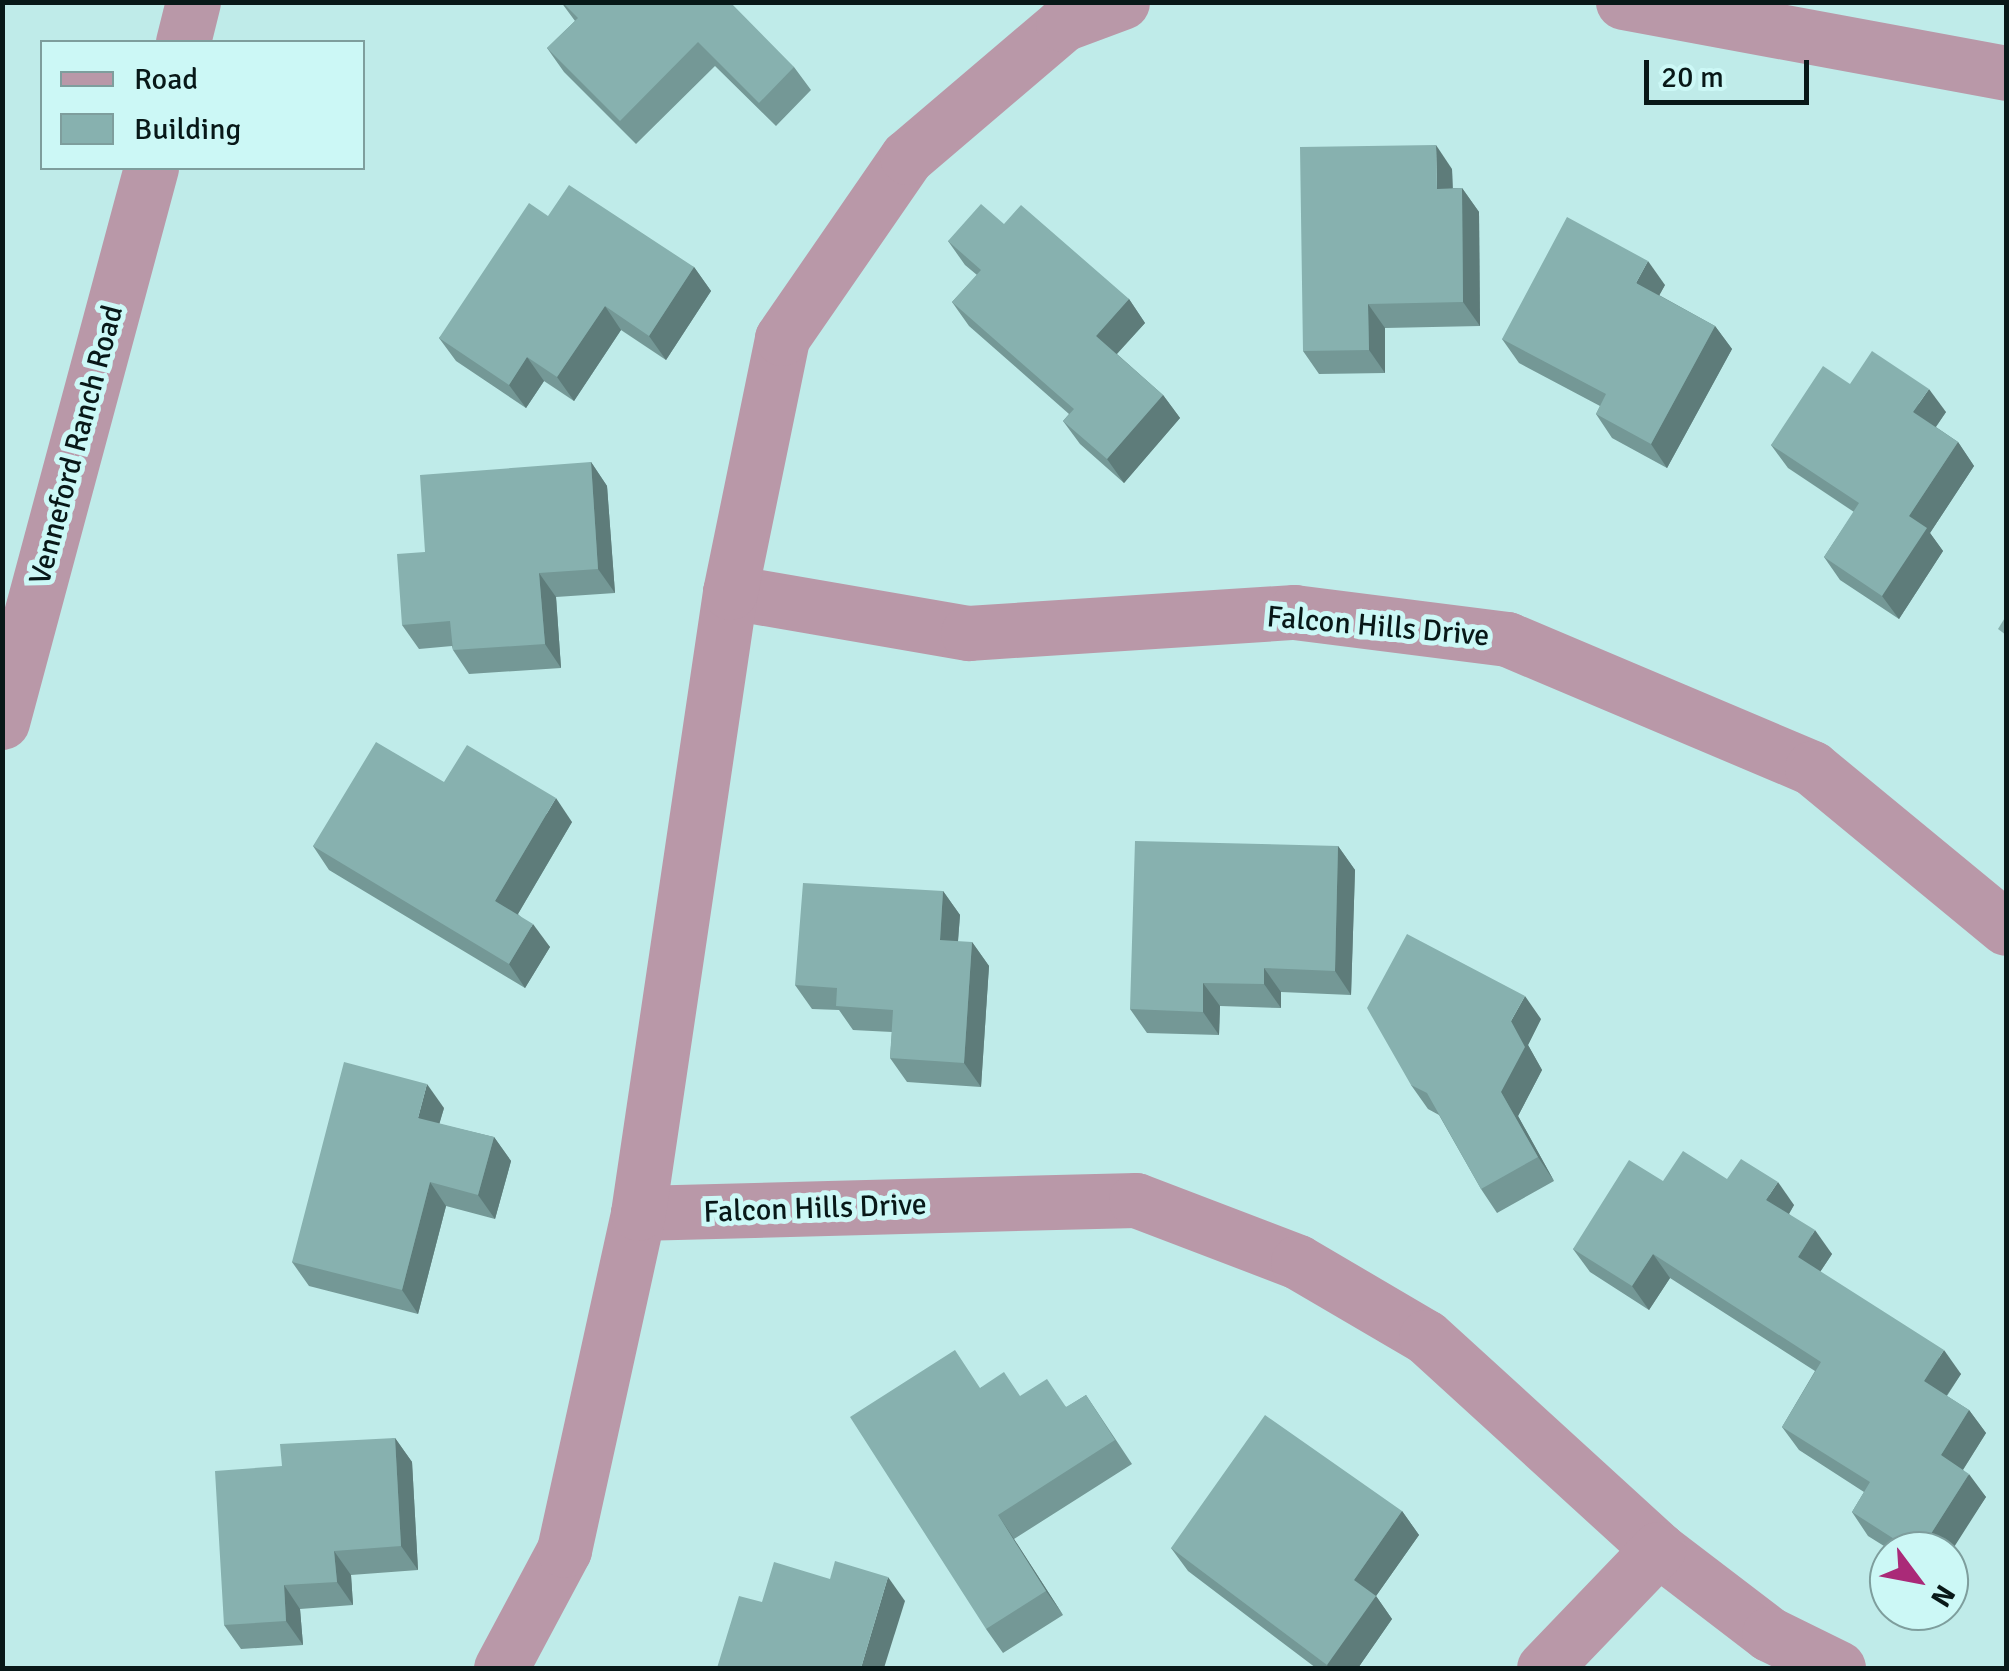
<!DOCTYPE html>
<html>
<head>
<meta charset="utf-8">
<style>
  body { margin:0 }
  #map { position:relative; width:2009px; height:1671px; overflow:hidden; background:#bfebe9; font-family:Signika,sans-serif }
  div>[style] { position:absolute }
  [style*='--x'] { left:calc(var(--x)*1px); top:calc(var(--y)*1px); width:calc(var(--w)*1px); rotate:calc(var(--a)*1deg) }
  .minor>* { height:55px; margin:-27.5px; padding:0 27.5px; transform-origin:27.5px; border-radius:27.5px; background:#b998a8 }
  .wall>* { inset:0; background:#749896 }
  .shaded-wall>* { inset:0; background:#5e7c7a }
  .building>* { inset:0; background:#87b1af }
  span { translate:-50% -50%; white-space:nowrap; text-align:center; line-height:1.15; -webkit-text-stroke:10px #ccf8f6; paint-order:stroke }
  .street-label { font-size:30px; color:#081818 }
  .frame { position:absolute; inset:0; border:5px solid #081818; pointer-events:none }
  .legend { position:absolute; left:40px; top:40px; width:325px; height:130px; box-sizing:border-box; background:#ccf8f6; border:2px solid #7e9e9d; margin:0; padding:12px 18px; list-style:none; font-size:30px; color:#081818 }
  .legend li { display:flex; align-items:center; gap:20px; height:50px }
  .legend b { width:50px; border:2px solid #7e9e9d }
  .north { position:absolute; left:1869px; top:1531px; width:100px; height:100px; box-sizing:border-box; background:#ccf8f6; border:2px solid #7e9e9d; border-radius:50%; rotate:122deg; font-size:28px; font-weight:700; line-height:40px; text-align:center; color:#081818 }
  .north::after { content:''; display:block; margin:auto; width:35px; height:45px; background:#aa2a78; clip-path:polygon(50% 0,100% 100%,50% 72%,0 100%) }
  .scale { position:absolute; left:1644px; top:60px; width:165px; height:45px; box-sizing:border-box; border:5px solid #081818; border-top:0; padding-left:12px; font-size:30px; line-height:35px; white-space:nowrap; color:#081818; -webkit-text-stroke:8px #ccf8f6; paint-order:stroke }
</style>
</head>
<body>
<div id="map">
  <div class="minor">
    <i style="--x:1623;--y:2;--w:390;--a:10.5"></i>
    <i style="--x:183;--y:42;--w:41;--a:-76"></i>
    <i style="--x:730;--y:592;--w:242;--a:9.8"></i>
    <i style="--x:968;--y:633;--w:327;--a:-3.7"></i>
    <i style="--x:1294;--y:612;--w:215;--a:7.2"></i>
    <i style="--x:1507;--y:639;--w:331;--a:22.9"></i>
    <i style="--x:1812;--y:768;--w:251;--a:39.5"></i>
    <i style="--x:2;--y:722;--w:574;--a:-74.95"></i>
    <i style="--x:638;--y:1213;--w:498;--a:-1.5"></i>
    <i style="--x:1136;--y:1200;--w:173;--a:20.9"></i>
    <i style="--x:1298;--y:1262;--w:148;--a:30.4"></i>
    <i style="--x:1426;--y:1337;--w:314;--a:42.4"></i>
    <i style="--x:1658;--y:1549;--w:140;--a:37.4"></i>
    <i style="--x:1769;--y:1634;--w:77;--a:26.2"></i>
    <i style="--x:501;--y:1668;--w:134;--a:-61.9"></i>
    <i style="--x:564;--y:1550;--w:345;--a:-77.6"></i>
    <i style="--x:638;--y:1213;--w:628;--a:-81.57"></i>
    <i style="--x:730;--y:592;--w:259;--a:-78.4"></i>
    <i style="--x:782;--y:338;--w:220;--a:-55.4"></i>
    <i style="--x:907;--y:157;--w:205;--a:-40.4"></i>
    <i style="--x:1063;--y:24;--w:63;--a:-20.4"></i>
    <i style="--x:1544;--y:1668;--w:165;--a:-46.2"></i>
  </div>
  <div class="wall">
    <i style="clip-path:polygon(561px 2px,794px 67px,811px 90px,776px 126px,715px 66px,636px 144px,564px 72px,547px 48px,575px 21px)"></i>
    <i style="clip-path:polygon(1452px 169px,1453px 188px,1462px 188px,1479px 212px,1480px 326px,1385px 328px,1385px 373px,1319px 374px,1303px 351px)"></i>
    <i style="clip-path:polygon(548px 216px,694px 267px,711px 291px,666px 360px,621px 330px,574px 401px,544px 381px,526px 408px,456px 361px,439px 338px)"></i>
    <i style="clip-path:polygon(1004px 224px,1129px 299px,1145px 323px,1117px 354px,1163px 395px,1180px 418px,1124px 483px,1080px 444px,1063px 421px,1069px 414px,969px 326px,952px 302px,977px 275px,965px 265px,948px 241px)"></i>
    <i style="clip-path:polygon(1665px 285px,1659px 295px,1715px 326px,1732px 349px,1667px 468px,1612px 438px,1596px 414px,1600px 406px,1519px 363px,1502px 339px)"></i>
    <i style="clip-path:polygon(1850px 384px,1946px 412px,1936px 427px,1958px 442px,1974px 466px,1930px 533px,1943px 551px,1899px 619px,1840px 580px,1824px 557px,1854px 512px,1788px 468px,1771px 445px)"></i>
    <i style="clip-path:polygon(591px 462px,607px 486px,615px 593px,556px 597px,561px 668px,469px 674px,453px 650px,452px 646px,419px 649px,402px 625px,425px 552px)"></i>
    <i style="clip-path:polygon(444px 782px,572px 822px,518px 914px,550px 947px,525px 988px,329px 870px,313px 846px)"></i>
    <i style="clip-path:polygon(1338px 846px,1355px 870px,1351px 995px,1281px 992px,1281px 1008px,1220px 1006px,1219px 1035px,1147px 1033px,1130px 1009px)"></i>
    <i style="clip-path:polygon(943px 891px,960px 915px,958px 942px,972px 942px,989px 966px,981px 1087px,907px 1082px,890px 1058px,892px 1032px,853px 1030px,839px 1010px,812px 1009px,795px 985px)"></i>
    <i style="clip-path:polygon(1541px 1019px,1528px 1045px,1542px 1070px,1518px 1116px,1554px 1181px,1497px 1213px,1481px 1189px,1439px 1115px,1428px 1109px,1411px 1085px)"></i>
    <i style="clip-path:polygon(444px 1108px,439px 1124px,494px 1137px,511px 1161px,495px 1219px,446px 1206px,418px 1314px,309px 1286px,292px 1262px)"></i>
    <i style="clip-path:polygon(1727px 1179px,1794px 1205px,1789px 1214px,1832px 1254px,1820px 1272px,1961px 1374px,1947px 1396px,1969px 1410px,1986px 1433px,1963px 1470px,1986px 1497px,1949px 1551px,1892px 1551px,1868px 1536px,1852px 1512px,1864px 1492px,1799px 1450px,1782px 1427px,1815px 1371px,1670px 1278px,1649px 1310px,1590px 1272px,1573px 1249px,1663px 1181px)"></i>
    <i style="clip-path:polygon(981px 1387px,1067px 1407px,1086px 1395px,1132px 1464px,1014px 1539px,1063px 1615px,1003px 1653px,986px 1629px)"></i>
    <i style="clip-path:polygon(395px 1438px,412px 1462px,418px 1570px,351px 1575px,353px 1605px,300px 1609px,303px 1645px,241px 1649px,224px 1625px,282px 1466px)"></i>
    <i style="clip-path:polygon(1402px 1511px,1419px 1535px,1376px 1596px,1392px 1619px,1358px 1668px,1316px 1668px,1188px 1571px,1171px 1548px)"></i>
  </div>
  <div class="shaded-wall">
    <i style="clip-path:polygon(1436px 145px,1452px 169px,1453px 212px,1437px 189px)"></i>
    <i style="clip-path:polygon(1462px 188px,1479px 212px,1480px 326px,1463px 302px)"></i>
    <i style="clip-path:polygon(1648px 261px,1665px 285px,1653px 307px,1636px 283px)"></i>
    <i style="clip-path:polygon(694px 267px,711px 291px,666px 360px,649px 336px)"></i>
    <i style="clip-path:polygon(1129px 299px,1145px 323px,1112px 359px,1096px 336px)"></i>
    <i style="clip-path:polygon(1368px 304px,1385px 328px,1385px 373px,1369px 350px)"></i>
    <i style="clip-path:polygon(605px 306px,621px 330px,574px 401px,557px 377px)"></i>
    <i style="clip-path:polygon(1715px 326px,1732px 349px,1667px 468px,1651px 444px)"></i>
    <i style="clip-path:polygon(527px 357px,544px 381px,526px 408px,509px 385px)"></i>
    <i style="clip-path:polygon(1929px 389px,1946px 412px,1930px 435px,1913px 412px)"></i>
    <i style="clip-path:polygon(1163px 395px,1180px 418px,1124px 483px,1107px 459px)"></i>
    <i style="clip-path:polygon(1958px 442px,1974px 466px,1930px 533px,1943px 551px,1899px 619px,1882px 596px,1909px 516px)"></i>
    <i style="clip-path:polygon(591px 462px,607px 486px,615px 593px,598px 569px)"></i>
    <i style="clip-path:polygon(539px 573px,556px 597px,561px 668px,545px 644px)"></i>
    <i style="clip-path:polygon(556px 798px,572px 822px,512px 924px,495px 901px)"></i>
    <i style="clip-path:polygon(1338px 846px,1355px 870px,1351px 995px,1335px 971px)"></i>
    <i style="clip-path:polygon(943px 891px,960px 915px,956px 964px,940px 940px)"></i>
    <i style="clip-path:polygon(533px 924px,550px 947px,525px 988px,509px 964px)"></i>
    <i style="clip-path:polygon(972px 942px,989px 966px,981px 1087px,964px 1063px)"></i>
    <i style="clip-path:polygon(1264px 968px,1281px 992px,1281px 1008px,1264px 984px)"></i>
    <i style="clip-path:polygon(1203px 983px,1220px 1006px,1219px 1035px,1203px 1012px)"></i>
    <i style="clip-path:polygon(1525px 996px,1541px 1019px,1528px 1045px,1542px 1070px,1518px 1116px,1554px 1181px,1538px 1157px,1501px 1092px,1511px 1021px)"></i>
    <i style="clip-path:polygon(427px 1084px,444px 1108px,434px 1142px,418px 1118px)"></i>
    <i style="clip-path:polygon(494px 1137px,511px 1161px,495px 1219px,478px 1195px)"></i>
    <i style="clip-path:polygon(430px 1182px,446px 1206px,418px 1314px,402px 1290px)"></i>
    <i style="clip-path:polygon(1778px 1182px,1794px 1205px,1783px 1224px,1766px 1200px)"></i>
    <i style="clip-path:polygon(1815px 1230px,1832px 1254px,1814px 1281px,1798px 1257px)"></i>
    <i style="clip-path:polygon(1653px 1254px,1670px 1278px,1649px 1310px,1632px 1286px)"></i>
    <i style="clip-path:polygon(1944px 1350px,1961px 1374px,1940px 1405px,1924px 1381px)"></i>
    <i style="clip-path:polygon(1969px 1410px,1986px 1433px,1957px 1479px,1941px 1455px)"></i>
    <i style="clip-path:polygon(395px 1438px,412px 1462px,418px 1570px,401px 1546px)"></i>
    <i style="clip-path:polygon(1969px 1474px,1986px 1497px,1949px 1555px,1949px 1551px,1920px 1551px)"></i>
    <i style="clip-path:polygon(1402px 1511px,1419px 1535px,1376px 1596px,1392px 1619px,1358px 1668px,1329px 1668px,1327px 1665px,1354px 1580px)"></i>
    <i style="clip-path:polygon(998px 1515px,1014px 1539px,1063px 1615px,1046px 1591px)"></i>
    <i style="clip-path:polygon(334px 1551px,351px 1575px,353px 1605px,337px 1582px)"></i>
    <i style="clip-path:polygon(888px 1577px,905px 1601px,884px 1668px,861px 1668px)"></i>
    <i style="clip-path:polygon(284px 1585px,300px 1609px,303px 1645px,286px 1621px)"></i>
  </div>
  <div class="building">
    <i style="clip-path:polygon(562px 2px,730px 2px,794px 67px,759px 103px,698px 42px,620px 121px,547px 48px,578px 18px)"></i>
    <i style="clip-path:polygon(1436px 145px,1437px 189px,1462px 188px,1463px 302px,1368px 304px,1369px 350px,1303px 351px,1300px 147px)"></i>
    <i style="clip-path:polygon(569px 185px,694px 267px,649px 336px,605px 306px,557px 377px,527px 357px,509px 385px,439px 338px,529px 203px,548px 216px)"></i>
    <i style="clip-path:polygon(981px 204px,1004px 224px,1021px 205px,1129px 299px,1096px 336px,1163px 395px,1107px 459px,1063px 421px,1074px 409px,952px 302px,981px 270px,948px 241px)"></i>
    <i style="clip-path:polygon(1567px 217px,1648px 261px,1636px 283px,1715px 326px,1651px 444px,1596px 414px,1606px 394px,1502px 339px)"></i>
    <i style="clip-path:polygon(1872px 351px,1929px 389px,1913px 412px,1958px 442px,1909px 516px,1927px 528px,1882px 596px,1824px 557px,1859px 503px,1771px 445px,1823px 366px,1850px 384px)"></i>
    <i style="clip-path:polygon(591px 462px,598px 569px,539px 573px,545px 644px,453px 650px,450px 621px,402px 625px,397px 554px,425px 552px,420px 475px)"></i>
    <i style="clip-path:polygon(2006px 616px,2006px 635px,1998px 629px)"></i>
    <i style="clip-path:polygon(376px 742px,444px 782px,467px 745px,556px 798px,495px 901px,533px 924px,509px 964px,313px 846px)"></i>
    <i style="clip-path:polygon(1135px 841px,1338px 846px,1335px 971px,1264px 968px,1264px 984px,1203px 983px,1203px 1012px,1130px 1009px)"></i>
    <i style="clip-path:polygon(803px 883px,943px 891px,940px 940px,972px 942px,964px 1063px,890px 1058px,893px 1010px,836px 1006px,837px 988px,795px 985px)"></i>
    <i style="clip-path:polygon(1407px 934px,1525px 996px,1511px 1021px,1525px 1047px,1501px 1092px,1538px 1157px,1481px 1189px,1427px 1093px,1411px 1085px,1367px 1008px)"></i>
    <i style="clip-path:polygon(344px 1062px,427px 1084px,418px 1118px,494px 1137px,478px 1195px,430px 1182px,402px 1290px,292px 1262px)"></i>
    <i style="clip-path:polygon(1683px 1151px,1727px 1179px,1741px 1159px,1778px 1182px,1766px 1200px,1815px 1230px,1798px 1257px,1944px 1350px,1924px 1381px,1969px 1410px,1941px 1455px,1969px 1474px,1920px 1551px,1913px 1551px,1852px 1512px,1870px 1482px,1782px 1427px,1821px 1362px,1653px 1254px,1632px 1286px,1573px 1249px,1629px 1160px,1663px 1181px)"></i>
    <i style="clip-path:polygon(955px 1350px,980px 1388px,1004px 1372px,1020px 1396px,1047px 1379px,1066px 1407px,1086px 1395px,1115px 1440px,998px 1515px,1046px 1591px,986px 1629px,850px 1417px)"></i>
    <i style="clip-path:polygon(1265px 1415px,1402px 1511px,1354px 1580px,1376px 1596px,1327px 1665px,1171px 1548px)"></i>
    <i style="clip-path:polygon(395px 1438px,401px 1546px,334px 1551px,337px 1582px,284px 1585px,286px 1621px,224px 1625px,215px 1471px,282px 1466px,280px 1444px)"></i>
    <i style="clip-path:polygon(835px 1561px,888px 1577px,861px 1668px,717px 1668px,739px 1596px,762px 1602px,774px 1562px,830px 1579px)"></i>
  </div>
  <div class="street-label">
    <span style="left:77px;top:445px;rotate:-75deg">Venneford Ranch Road</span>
    <span style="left:1378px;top:627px;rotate:5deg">Falcon Hills Drive</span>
    <span style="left:815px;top:1209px;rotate:-2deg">Falcon Hills Drive</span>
  </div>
  <div class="frame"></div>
  <ul class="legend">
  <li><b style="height:12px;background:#b998a8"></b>Road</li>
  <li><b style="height:28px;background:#87b1af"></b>Building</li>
  </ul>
  <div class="north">N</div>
  <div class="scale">20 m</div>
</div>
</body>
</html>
